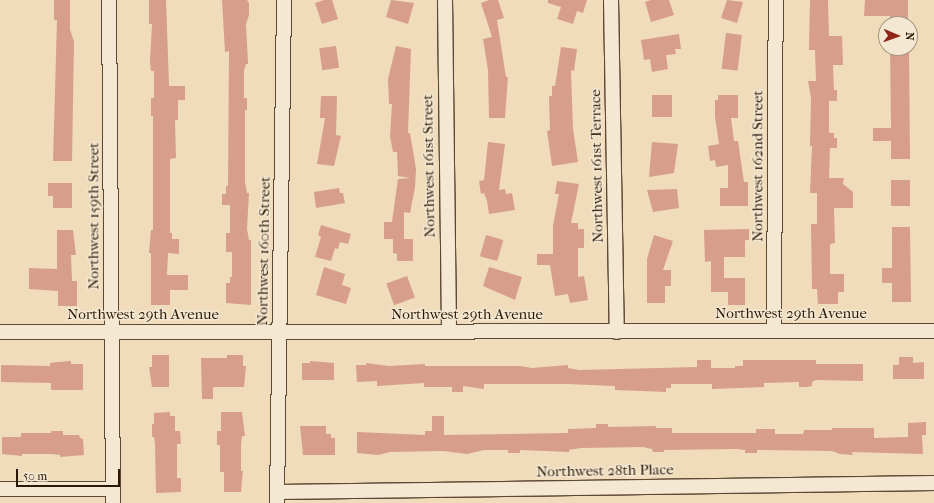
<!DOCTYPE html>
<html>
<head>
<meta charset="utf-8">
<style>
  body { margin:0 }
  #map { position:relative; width:934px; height:503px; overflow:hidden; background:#f0dcba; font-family:"IM FELL French Canon",serif }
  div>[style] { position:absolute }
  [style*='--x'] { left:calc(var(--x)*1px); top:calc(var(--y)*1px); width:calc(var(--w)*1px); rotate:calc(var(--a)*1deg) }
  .building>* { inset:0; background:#d79d8d; transform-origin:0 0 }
  .roads { filter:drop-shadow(1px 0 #5c4834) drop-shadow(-1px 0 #5c4834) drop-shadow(0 1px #5c4834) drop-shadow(0 -1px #5c4834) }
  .minor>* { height:14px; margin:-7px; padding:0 7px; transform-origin:7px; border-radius:7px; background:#f5e8d2 }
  span { translate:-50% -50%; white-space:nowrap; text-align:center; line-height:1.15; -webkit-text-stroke:3px #f5e8d2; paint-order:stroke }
  .street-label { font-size:15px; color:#2a1707 }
  .north { position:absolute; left:878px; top:16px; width:40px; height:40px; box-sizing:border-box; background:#f5e8d2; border:1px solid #a49481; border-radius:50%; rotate:92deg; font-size:11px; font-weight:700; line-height:16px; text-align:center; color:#2a1707 }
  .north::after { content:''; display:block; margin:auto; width:14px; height:18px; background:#8f2418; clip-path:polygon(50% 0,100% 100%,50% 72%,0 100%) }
  .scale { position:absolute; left:16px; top:469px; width:104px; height:18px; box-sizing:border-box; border:2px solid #2a1707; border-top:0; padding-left:5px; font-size:12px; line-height:14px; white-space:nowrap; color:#2a1707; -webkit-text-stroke:3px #f5e8d2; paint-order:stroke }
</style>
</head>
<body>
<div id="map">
  <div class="building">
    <i style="clip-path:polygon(54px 0,70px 0,70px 29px,74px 42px,72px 161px,53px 161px,57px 20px,54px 20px)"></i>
    <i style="clip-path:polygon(149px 0,166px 0,169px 86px,185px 86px,185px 100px,178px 100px,178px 120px,175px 120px,176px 158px,170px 159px,170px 233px,172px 233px,172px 239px,179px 239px,179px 254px,168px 253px,167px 275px,188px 275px,188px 290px,170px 290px,170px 305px,151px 305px,151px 253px,149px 253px,151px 230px,153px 230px,153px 116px,151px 116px,151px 98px,154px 98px,154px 71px,151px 71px,150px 62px,152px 24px,149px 24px)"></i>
    <i style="clip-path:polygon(222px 0,247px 0,249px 3px,249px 15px,246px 24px,248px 64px,246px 64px,244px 71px,244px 98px,247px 98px,247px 110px,245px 110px,245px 182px,247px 193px,249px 193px,247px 229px,249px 240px,251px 240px,251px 305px,226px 303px,226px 283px,230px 283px,230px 277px,232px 277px,232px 252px,226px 252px,226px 233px,230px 233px,230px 205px,222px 205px,222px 194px,226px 194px,226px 186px,228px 186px,229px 51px,225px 52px)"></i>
    <i style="clip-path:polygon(324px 0,332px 0,338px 19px,322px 24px,315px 3px)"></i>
    <i style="clip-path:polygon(391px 0,414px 3px,408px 24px,386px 17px)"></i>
    <i style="clip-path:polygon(489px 0,498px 0,504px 18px,497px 20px,506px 77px,508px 77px,505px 118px,489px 118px,488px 70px,483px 39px,492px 37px,481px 3px)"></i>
    <i style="clip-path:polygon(548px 0,587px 0,583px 13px,577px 11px,573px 24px,557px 19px,561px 7px,548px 3px)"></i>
    <i style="clip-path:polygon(651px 0,669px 0,674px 15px,651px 22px,645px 2px)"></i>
    <i style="clip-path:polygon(727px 0,743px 2px,737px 23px,721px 18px)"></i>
    <i style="clip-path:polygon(810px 0,828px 0,829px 36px,842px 36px,843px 65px,833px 65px,834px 90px,837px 90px,837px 101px,829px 101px,829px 133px,834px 133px,834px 138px,837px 138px,837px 148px,830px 148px,829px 178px,844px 178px,843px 184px,853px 192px,853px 208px,834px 208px,835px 243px,830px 244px,830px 274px,844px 274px,844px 292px,838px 292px,838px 304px,818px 304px,817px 289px,812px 289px,811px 224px,817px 224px,817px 193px,810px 193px,812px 146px,810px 146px,811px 98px,808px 81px,816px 81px,815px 50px,809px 50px)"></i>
    <i style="clip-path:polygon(865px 0,908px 0,908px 23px,890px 23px,890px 16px,864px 16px)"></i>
    <i style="left:726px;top:33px;width:16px;height:36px;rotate:7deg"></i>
    <i style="clip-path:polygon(679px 34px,681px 49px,675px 49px,676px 54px,666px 55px,668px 69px,652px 72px,650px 59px,644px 60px,641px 40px)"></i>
    <i style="left:336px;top:46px;width:22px;height:17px;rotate:82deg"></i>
    <i style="clip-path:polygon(396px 46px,411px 49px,408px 133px,410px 133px,416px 169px,415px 187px,410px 213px,404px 212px,404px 239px,413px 239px,413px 261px,397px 261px,397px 254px,393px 253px,393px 239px,384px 239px,384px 222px,392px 222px,398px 179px,410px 178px,398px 176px,397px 152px,393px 152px,390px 136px,392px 104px,389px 104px,388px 79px)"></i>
    <i style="clip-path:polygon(561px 47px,577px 49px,574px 71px,571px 70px,573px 129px,578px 162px,552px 166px,547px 131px,550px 130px,549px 96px,552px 96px,552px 86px,555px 86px)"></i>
    <i style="clip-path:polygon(890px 48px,909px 48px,910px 159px,891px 159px,891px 141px,873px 141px,873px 128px,891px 128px)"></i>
    <i style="left:652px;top:95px;width:20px;height:22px"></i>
    <i style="clip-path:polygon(718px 95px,738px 95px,738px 118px,731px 118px,734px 141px,738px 141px,744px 182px,748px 182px,748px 206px,720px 206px,720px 188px,728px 188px,728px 165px,716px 167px,715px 160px,710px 161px,708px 146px,719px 144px,715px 117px,715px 100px,718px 100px)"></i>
    <i style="clip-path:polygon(321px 96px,337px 96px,336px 135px,341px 136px,334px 166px,317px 164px,325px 118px,320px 118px)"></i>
    <i style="clip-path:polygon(488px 142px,505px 144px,499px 190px,505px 189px,506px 194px,512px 193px,515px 210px,489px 214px,487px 201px,484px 193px,481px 194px,479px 181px,484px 180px)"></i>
    <i style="clip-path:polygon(652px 142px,678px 144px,674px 173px,649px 177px)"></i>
    <i style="left:910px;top:180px;width:26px;height:19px;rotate:90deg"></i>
    <i style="clip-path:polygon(557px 181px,579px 184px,571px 223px,578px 223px,578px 229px,584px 229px,584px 248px,578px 248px,578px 277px,584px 276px,588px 300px,570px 303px,568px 294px,555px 296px,550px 265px,537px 265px,537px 254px,553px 254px,553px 226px,559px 194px,555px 194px)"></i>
    <i style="clip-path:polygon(48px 183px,72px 183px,72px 208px,53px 208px,53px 196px,48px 196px)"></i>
    <i style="clip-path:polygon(339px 188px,340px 193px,343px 193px,345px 203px,316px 208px,314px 192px)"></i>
    <i style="clip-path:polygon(677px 189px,679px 208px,653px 212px,647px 190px)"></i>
    <i style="clip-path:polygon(321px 225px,351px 234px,348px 244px,340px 242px,338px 249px,335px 248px,331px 261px,315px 257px,321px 237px,318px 235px)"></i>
    <i style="clip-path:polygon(892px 227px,910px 227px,911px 302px,892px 302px,892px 283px,882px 283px,882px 268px,892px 268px)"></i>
    <i style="clip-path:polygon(749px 229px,749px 240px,745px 240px,745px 257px,724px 257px,724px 278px,745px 278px,745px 305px,728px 305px,728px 292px,711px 292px,711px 261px,705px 262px,704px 230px)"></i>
    <i style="clip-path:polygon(57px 230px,73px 230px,76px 255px,71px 255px,72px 281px,77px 281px,77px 306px,58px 306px,58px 291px,29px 289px,29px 268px,57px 269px)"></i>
    <i style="left:486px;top:235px;width:18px;height:22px;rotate:16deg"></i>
    <i style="clip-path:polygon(654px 235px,673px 241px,663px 270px,671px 270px,671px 286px,665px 286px,665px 303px,647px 303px,647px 259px)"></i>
    <i style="clip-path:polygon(324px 267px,345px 274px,342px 285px,351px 288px,346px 304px,316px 295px)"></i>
    <i style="clip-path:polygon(489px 267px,522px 277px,515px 300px,483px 286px)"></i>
    <i style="left:407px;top:276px;width:23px;height:22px;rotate:70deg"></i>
    <i style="clip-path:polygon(152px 355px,169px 355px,169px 387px,152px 387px,149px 367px,152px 367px)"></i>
    <i style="clip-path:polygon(227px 355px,243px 355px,243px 366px,246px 366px,244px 387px,213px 387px,213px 399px,202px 399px,201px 358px,227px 358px)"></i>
    <i style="clip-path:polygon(899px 357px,913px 357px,913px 363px,924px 362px,924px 379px,893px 379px,893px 365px,899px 365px)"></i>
    <i style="clip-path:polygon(697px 360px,711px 360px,711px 368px,735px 368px,735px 366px,743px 366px,743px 360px,816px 360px,816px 364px,863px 364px,863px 381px,816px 380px,812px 382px,812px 386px,806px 387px,799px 387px,799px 382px,764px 383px,764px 387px,712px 389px,712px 384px,671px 384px,671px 388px,666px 388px,666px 392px,615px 390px,615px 386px,567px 384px,484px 384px,484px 389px,463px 386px,463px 392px,452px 392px,452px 387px,424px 387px,424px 383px,377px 386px,377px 381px,357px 382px,356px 365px,366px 365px,366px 363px,389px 366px,425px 364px,425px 366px,520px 366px,532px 368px,568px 365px,568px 368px,579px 370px,697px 367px)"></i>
    <i style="clip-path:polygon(71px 361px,71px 364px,83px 364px,83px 390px,51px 390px,51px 383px,1px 382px,1px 365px,50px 366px,50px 363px,58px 362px)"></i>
    <i style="clip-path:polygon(310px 361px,334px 363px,334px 380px,302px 380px,302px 363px,310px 363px)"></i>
    <i style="clip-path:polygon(170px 412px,170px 416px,175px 416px,175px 431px,180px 431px,181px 444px,177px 444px,177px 478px,181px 478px,181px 492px,156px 493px,155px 444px,154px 437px,152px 437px,152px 424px,154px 424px,154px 413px)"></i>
    <i style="clip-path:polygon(221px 412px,242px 412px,245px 436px,242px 436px,241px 445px,241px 471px,243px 471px,241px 492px,224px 492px,224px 472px,220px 472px,220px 445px,217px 445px,217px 431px,221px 431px)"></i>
    <i style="clip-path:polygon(432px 416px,444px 416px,444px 435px,568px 433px,568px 429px,596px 428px,596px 424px,608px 424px,608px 427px,656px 426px,656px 428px,672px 428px,672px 433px,756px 433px,756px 429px,775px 429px,775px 434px,803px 434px,804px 430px,832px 430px,832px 428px,874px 428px,874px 438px,908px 437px,908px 423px,926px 422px,926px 435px,922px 435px,923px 454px,852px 452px,853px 455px,840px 454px,832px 451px,757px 450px,757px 453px,745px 453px,745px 450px,736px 449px,664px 450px,664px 452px,653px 452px,652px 449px,643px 447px,581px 448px,569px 450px,569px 452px,520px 450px,520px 453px,508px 453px,508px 450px,484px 450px,467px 454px,443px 451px,390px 452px,378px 455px,357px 453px,357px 432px,425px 435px,425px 431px,432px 431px)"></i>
    <i style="clip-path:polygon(300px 426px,326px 426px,326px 434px,331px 434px,331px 438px,335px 438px,335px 455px,303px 455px)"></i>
    <i style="clip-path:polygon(51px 431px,63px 431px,63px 435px,79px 435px,80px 438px,83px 439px,84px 455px,60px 457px,60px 455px,51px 454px,22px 454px,22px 456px,2px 454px,2px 437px,21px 437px,21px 433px,51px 433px)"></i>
  </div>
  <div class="roads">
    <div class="minor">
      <i style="--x:109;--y:0;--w:503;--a:89.54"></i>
      <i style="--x:445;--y:0;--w:332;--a:89.3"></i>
      <i style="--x:611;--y:0;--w:332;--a:89"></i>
      <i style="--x:774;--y:331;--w:331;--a:-89.7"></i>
      <i style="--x:0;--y:332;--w:934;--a:-0.06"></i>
      <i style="--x:0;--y:489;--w:113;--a:0"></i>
      <i style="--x:277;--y:492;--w:657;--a:-0.78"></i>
      <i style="--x:277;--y:503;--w:503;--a:-89.2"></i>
    </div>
  </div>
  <div class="street-label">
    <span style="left:429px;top:166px;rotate:-91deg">Northwest 161st Street</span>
    <span style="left:597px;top:166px;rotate:-91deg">Northwest 161st Terrace</span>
    <span style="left:758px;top:166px;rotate:-90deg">Northwest 162nd Street</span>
    <span style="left:94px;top:216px;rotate:-90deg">Northwest 159th Street</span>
    <span style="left:264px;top:251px;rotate:-89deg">Northwest 160th Street</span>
    <span style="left:791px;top:314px">Northwest 29th Avenue</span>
    <span style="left:143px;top:315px">Northwest 29th Avenue</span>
    <span style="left:467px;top:315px">Northwest 29th Avenue</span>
    <span style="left:605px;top:471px;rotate:-1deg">Northwest 28th Place</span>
  </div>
  <div class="north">N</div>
  <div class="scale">50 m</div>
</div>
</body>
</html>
